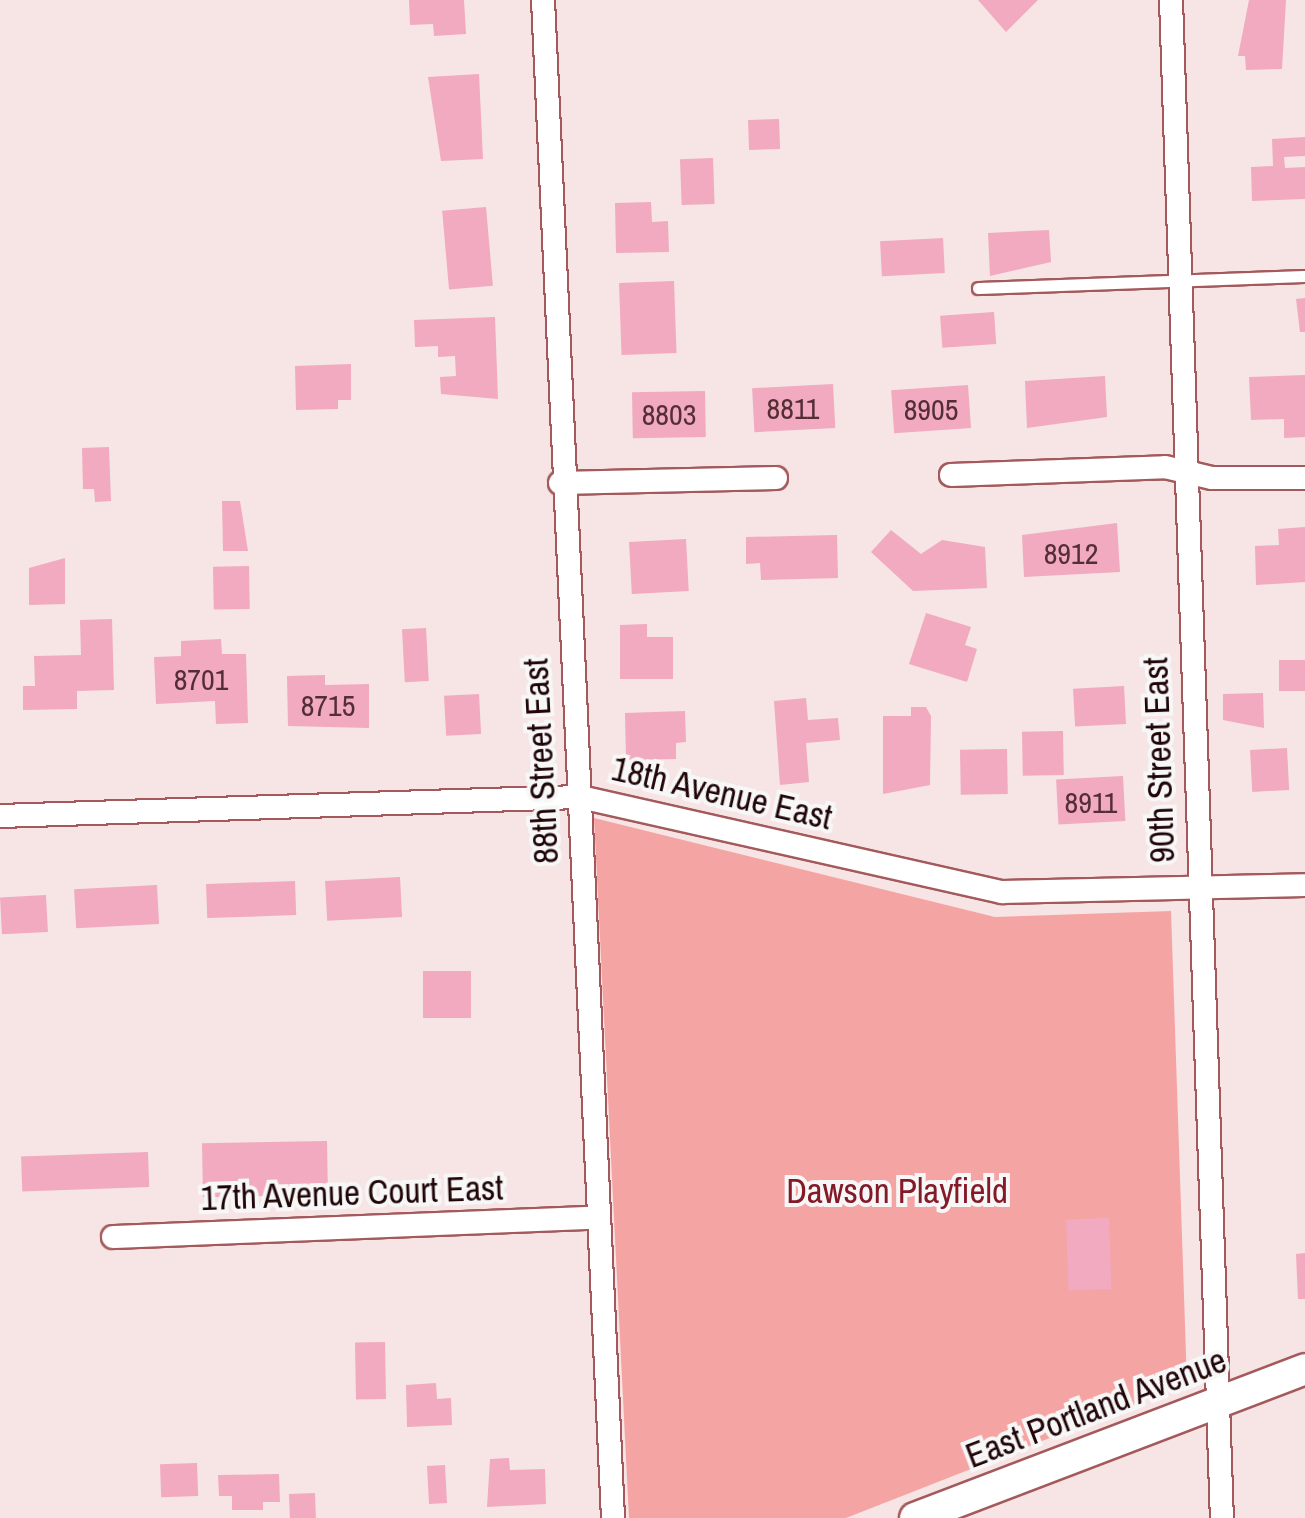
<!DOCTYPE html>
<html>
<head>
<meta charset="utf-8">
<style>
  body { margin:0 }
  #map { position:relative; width:1305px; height:1518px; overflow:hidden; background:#f6e5e4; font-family:"Archivo Narrow",sans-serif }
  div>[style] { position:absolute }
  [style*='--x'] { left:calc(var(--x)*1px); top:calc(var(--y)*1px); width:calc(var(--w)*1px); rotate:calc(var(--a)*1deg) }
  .green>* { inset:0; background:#f5a4a4 }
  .building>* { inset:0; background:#f1aac0; transform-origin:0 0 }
  .roads { filter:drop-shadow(2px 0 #a45a5c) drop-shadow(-2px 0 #a45a5c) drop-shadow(0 2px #a45a5c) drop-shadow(0 -2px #a45a5c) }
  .lane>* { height:11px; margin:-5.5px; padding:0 5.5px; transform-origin:5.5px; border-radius:5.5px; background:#fff }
  .street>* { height:22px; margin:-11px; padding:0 11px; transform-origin:11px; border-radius:11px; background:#fff }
  .secondary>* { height:30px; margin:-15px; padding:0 15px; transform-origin:15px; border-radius:15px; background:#fff }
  span { translate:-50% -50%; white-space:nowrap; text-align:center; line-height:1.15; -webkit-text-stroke:8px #f7f7f7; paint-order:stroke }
  .number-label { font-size:30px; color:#542e35 }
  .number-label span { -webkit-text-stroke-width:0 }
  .street-label { font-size:35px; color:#200507 }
  .park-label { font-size:35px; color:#841928 }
</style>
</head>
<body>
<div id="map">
  <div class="green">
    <i style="clip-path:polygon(594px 818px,995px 917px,1171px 911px,1187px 1384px,846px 1518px,629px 1518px)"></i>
  </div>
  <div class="building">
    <i style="clip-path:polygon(409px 0,464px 0,466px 34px,434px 36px,433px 24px,410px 25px)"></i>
    <i style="clip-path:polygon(978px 0,1038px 0,1006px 32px)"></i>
    <i style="clip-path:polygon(1249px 0,1286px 0,1282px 69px,1246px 70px,1245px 56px,1238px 56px)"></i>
    <i style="clip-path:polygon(479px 74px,483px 159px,441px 161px,428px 77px)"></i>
    <i style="left:779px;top:119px;width:30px;height:31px;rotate:88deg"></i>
    <i style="clip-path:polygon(1305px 137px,1305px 156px,1284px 157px,1285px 168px,1305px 167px,1305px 199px,1252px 201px,1251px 167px,1273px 166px,1272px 139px)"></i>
    <i style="left:713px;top:158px;width:46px;height:33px;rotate:88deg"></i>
    <i style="clip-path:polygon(651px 202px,652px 222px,668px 221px,669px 252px,616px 253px,615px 203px)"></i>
    <i style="left:486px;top:207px;width:79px;height:44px;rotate:85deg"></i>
    <i style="clip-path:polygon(1049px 230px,1051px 262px,990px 276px,988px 233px)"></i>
    <i style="left:943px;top:238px;width:35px;height:63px;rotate:87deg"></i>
    <i style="left:674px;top:281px;width:72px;height:55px;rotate:88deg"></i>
    <i style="clip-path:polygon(1305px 298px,1305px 332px,1300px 332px,1296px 299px)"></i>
    <i style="left:994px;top:312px;width:32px;height:54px;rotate:86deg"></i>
    <i style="clip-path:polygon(495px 317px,498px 399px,441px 394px,440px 377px,456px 376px,455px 356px,438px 357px,438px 346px,415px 347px,414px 320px)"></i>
    <i style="clip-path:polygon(351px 364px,351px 400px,338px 400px,338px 409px,296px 410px,295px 366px)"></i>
    <i style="clip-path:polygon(1305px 375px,1305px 437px,1284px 438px,1284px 419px,1251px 420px,1249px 377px)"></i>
    <i style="clip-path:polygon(1105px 376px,1107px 417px,1027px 428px,1025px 381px)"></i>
    <i style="left:833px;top:384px;width:44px;height:81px;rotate:87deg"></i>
    <i style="left:968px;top:385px;width:43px;height:77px;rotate:86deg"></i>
    <i style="left:705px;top:391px;width:46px;height:73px;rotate:89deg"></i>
    <i style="clip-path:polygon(109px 447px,111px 501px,95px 502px,94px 489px,83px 489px,82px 448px)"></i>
    <i style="clip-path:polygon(222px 501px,240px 501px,248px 551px,223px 551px)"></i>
    <i style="clip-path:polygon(1117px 523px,1120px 572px,1024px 577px,1022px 535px)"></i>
    <i style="clip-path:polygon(1305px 527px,1305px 582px,1256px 585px,1255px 546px,1279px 545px,1278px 529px)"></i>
    <i style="clip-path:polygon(891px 530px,921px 554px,942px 540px,985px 547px,987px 588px,913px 591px,871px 552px)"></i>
    <i style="clip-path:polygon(837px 535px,838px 578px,761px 580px,760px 563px,746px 564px,746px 537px)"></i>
    <i style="left:686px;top:539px;width:52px;height:57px;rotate:87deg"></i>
    <i style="clip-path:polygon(65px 558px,65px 604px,29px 605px,29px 568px)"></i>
    <i style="left:249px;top:566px;width:43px;height:36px;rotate:89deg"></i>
    <i style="clip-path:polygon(926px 613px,971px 627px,965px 645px,977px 649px,967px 682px,909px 664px)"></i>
    <i style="clip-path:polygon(112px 619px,114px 690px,77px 691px,77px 709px,23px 710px,23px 686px,35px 686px,34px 656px,81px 655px,80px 620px)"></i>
    <i style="clip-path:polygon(647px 624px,647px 637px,673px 637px,673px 679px,620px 679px,620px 625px)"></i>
    <i style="left:426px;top:628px;width:53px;height:24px;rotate:87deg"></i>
    <i style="clip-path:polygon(221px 639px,222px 654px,246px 654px,248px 723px,216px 724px,215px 701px,156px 704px,154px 657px,181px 656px,181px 641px)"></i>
    <i style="left:1305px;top:660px;width:31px;height:26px;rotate:90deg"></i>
    <i style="clip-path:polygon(325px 675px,325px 685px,369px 684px,369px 728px,288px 726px,287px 676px)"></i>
    <i style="left:1124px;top:686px;width:38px;height:51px;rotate:87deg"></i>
    <i style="clip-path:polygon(1263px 693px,1264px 728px,1223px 720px,1223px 694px)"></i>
    <i style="left:479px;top:694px;width:40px;height:35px;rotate:87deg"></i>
    <i style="clip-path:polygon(806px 698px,808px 720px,838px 718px,840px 740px,806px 743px,809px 782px,780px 785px,774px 701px)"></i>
    <i style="clip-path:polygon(911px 707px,926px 707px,931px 716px,930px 785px,883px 794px,883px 716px,911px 716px)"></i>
    <i style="clip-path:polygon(685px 711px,686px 742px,676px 743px,676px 759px,626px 760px,625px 713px)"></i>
    <i style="left:1063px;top:731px;width:44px;height:41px;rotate:89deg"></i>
    <i style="left:1287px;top:748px;width:42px;height:37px;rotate:87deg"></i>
    <i style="left:1007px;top:749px;width:45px;height:47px;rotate:89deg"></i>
    <i style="left:1123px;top:776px;width:45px;height:67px;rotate:87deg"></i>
    <i style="left:400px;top:877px;width:40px;height:75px;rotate:87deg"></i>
    <i style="left:295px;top:881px;width:34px;height:89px;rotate:88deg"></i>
    <i style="left:157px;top:885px;width:39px;height:83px;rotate:87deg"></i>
    <i style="left:46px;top:895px;width:37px;height:46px;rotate:87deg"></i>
    <i style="left:423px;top:971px;width:48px;height:47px"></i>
    <i style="left:327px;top:1141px;width:54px;height:125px;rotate:89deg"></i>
    <i style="left:148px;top:1152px;width:35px;height:127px;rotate:88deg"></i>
    <i style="left:1109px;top:1218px;width:71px;height:43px;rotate:88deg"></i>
    <i style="clip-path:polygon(1305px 1253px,1305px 1299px,1298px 1299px,1296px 1254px)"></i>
    <i style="left:385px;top:1342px;width:57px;height:30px;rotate:89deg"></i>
    <i style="clip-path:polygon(436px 1383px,437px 1399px,451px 1398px,452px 1425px,407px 1427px,406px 1385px)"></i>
    <i style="clip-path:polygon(509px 1458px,510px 1470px,545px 1469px,546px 1504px,487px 1507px,490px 1459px)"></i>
    <i style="left:197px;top:1463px;width:33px;height:37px;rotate:88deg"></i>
    <i style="left:445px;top:1465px;width:38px;height:18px;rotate:87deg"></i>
    <i style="clip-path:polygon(279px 1474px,280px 1502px,263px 1502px,263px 1510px,232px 1510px,232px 1496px,219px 1496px,218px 1475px)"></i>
    <i style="left:315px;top:1493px;width:25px;height:26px;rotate:88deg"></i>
  </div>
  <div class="roads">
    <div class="lane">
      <i style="--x:978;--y:288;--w:327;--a:-2.1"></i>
    </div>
    <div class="street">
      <i style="--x:543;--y:0;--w:1520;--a:87.36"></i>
      <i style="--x:1171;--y:0;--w:1519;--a:88.08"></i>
      <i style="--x:951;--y:475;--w:214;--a:-2.1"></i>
      <i style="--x:1165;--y:467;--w:48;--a:13.2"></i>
      <i style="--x:1212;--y:478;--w:93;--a:0"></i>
      <i style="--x:560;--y:483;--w:216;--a:-1.3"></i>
      <i style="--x:0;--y:816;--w:580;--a:-1.88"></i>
      <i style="--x:580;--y:797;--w:433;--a:12.7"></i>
      <i style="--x:1002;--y:892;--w:303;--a:-1.3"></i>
      <i style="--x:113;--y:1237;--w:481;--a:-2.3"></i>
    </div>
    <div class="secondary">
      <i style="--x:915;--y:1518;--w:417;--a:-20.9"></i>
    </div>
  </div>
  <div class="number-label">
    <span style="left:793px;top:408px">8811</span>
    <span style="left:931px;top:409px">8905</span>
    <span style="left:669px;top:414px">8803</span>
    <span style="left:1071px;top:553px">8912</span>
    <span style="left:201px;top:679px">8701</span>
    <span style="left:328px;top:705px">8715</span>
    <span style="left:1091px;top:802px">8911</span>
  </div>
  <div class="street-label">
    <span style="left:1159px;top:760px;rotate:-92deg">90th Street East</span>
    <span style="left:541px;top:761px;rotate:-93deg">88th Street East</span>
    <span style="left:722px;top:793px;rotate:13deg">18th Avenue East</span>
    <span style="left:352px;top:1193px;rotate:-2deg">17th Avenue Court East</span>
    <span style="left:1096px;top:1408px;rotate:-21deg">East Portland Avenue</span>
  </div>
  <div class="park-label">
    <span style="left:897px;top:1191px">Dawson Playfield</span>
  </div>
</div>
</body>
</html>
